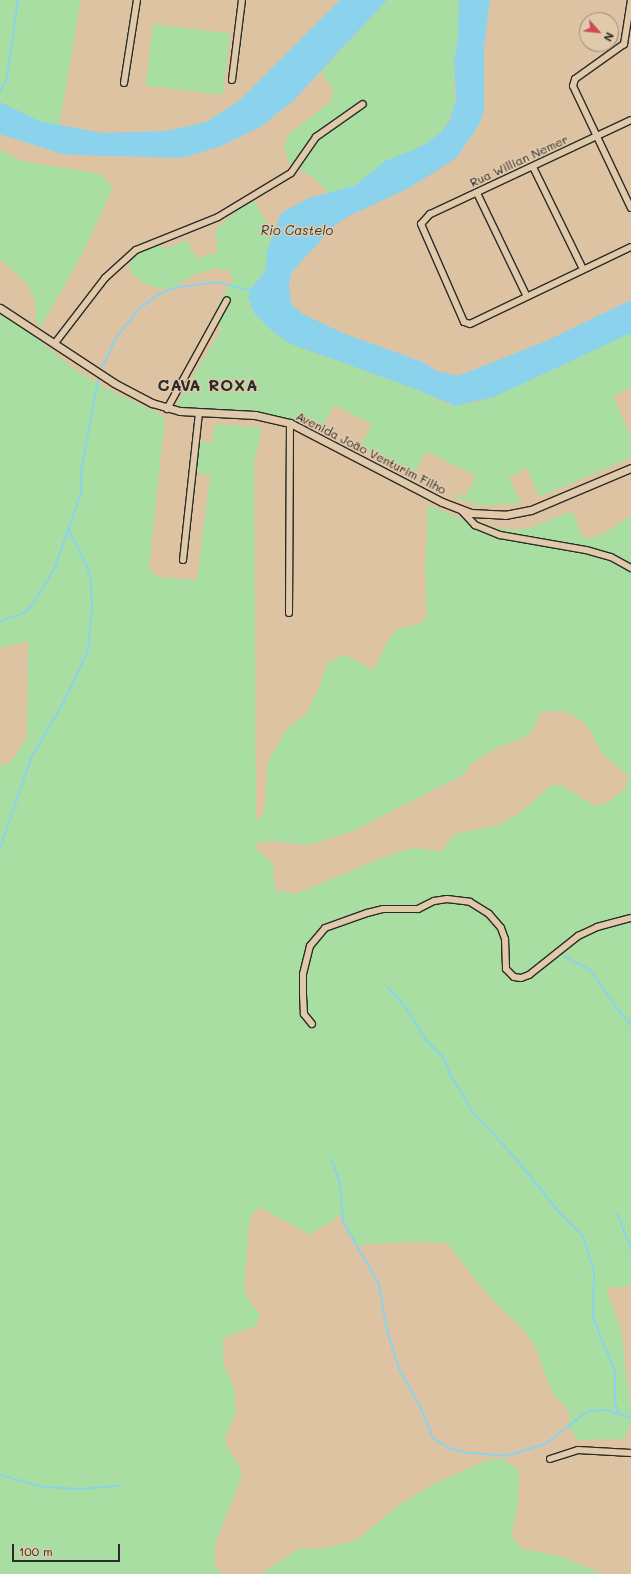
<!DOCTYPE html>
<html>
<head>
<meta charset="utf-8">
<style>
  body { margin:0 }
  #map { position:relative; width:631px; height:1574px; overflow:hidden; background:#dec3a3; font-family:Mali,sans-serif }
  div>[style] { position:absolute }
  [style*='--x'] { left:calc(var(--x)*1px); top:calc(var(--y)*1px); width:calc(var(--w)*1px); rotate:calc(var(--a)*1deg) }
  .green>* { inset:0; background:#a8dea2; transform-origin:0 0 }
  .water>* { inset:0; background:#8bd3ec }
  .stream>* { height:2px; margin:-1px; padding:0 1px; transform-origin:1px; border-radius:1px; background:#8bd3ec }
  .roads { filter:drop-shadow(1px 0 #2b2b2b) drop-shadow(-1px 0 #2b2b2b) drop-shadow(0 1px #2b2b2b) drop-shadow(0 -1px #2b2b2b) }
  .minor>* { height:6px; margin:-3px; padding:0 3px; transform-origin:3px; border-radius:3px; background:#e0caaa }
  .tertiary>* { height:7px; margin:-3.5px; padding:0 3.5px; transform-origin:3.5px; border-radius:3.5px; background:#e0caaa }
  span { translate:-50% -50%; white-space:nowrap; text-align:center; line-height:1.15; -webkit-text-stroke:3px #e0caaa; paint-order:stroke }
  .street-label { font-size:12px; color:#2b2b2b }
  .water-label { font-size:13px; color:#353c3e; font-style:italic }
  .district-label { font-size:16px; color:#2b2b2b; font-weight:700; letter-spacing:1px }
  .north { position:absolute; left:579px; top:12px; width:40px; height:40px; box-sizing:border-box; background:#e0caaa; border:1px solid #988a77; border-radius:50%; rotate:117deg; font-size:11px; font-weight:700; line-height:16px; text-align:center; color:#2b2b2b }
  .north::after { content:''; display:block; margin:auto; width:14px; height:18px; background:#d1495b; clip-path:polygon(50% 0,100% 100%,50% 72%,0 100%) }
  .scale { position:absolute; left:12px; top:1544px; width:108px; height:18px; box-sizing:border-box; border:2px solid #2b2b2b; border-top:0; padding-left:5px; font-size:12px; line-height:14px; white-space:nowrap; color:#2b2b2b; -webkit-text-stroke:3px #e0caaa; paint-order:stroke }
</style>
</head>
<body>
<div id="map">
  <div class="green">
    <i style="clip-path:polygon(0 0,81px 0,59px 127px,39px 121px,0 102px)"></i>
    <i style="clip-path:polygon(387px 0,459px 0,458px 38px,454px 61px,455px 109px,439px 134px,422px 146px,385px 161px,356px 185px,330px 194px,314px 178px,289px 162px,284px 147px,288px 135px,330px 102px,333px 89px,321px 72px)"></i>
    <i style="left:153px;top:24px;width:78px;height:62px;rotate:7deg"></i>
    <i style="clip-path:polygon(0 150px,22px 161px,101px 174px,113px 188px,81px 256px,41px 327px,36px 322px,35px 299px,26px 282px,0 259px)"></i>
    <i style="clip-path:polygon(254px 200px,273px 233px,268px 248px,265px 272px,253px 285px,249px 303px,254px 313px,271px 330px,291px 344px,413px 388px,451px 406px,474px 403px,494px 397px,631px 333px,631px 387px,613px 396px,631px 437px,631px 458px,539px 497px,527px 468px,509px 478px,521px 503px,480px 506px,455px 497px,457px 493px,465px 497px,476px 476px,426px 451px,414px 476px,360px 447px,372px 424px,334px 405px,322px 428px,305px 420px,295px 425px,276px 419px,175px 408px,221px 329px,216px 309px,233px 279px,229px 271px,216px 268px,196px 274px,171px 288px,159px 289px,143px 283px,131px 273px,128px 255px,142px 241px,167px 248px,187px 240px,197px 259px,218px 252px,215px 230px,241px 207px)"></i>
    <i style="clip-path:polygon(evenodd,0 313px,29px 332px,71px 367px,102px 386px,165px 417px,149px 568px,157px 577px,197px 580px,210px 476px,191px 470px,194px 441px,212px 443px,215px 424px,262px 428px,254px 464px,256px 821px,264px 814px,268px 762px,288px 727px,305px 716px,319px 688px,327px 663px,343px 655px,358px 661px,373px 671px,388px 640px,398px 629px,422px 623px,427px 614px,425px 568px,428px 505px,475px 524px,514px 530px,532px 527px,572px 511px,583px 537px,591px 538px,603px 534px,631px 516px,631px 1283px,626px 1287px,606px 1288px,621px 1330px,631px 1411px,631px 1424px,628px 1426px,625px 1439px,577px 1440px,568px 1424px,570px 1415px,566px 1407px,556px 1398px,549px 1385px,537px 1351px,525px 1331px,488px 1295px,447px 1243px,410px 1242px,358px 1245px,353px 1242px,342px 1214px,310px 1235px,263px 1209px,258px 1209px,252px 1214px,249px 1225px,244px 1288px,248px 1299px,260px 1315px,256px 1326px,223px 1338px,224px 1366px,234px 1387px,236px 1413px,225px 1438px,227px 1447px,241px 1468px,241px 1478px,215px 1544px,215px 1567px,222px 1574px,0 1574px,0 765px,10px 763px,27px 737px,28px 641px,0 648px,0 313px,564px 711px,582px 721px,590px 730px,602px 754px,629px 776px,625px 788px,609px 802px,595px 806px,561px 785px,550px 786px,521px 812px,499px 825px,455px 834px,442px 851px,413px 848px,387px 856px,296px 894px,275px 890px,273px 864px,254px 847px,258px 842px,274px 841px,308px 845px,353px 831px,465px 774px,470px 764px,500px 746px,522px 739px,532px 732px,541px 712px,564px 711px)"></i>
    <i style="clip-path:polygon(490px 1459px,502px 1459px,519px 1470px,518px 1506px,511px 1536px,523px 1549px,563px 1557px,602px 1574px,261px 1574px,298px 1549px,326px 1548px,357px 1540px,400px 1504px,438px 1482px)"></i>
  </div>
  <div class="water">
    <i style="clip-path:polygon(340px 0,387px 0,294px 100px,262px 126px,219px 147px,182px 158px,74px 155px,61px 154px,0 134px,0 102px,39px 121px,103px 133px,167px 131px,206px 122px,239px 101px)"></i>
    <i style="clip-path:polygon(459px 0,490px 0,484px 47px,484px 111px,479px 125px,457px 157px,441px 168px,409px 188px,345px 218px,333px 227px,292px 272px,289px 283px,291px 304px,303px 314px,345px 334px,423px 362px,437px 371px,458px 376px,546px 341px,631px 300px,631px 333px,494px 397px,455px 406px,413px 388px,291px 344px,271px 330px,254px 313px,248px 297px,253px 285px,265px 272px,268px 248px,281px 213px,309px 198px,356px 185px,385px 161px,422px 146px,439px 134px,450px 120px,456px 100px,454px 61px,458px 38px)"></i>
  </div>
  <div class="stream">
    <i style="--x:0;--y:91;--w:14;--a:-60"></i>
    <i style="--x:7;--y:79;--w:80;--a:-82.1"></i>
    <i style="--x:102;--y:367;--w:32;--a:-64"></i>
    <i style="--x:116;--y:338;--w:34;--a:-52"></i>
    <i style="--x:137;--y:311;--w:26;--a:-39"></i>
    <i style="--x:157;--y:295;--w:22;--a:-22"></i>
    <i style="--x:177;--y:287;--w:41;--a:-7"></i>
    <i style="--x:218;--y:282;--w:35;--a:15"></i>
    <i style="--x:0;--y:621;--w:23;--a:-18"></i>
    <i style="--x:22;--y:614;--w:11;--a:-38"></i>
    <i style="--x:31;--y:607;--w:46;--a:-58.4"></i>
    <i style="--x:55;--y:568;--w:80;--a:-71.1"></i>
    <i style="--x:81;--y:492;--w:20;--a:-90"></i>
    <i style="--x:81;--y:472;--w:94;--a:-79.5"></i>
    <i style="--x:0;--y:849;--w:96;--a:-71.2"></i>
    <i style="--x:31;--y:758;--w:67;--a:-59.6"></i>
    <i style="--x:65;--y:700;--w:55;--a:-65.3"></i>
    <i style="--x:88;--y:650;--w:40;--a:-84.3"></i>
    <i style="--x:92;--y:610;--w:29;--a:-92"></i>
    <i style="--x:91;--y:581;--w:16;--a:-105"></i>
    <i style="--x:87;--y:566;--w:42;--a:-116.6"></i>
    <i style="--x:565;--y:957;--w:29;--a:27"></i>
    <i style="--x:591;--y:970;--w:45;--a:56"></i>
    <i style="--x:616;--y:1007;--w:23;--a:50"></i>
    <i style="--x:388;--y:987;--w:29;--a:49"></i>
    <i style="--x:407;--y:1009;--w:35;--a:59"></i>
    <i style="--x:425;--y:1039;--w:27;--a:45"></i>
    <i style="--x:444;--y:1058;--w:17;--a:69"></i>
    <i style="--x:450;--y:1074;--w:43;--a:59.3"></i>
    <i style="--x:472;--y:1111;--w:67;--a:47.4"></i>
    <i style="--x:517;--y:1160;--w:65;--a:51.2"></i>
    <i style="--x:558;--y:1211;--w:35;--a:45"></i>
    <i style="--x:583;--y:1236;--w:37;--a:73"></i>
    <i style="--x:594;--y:1271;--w:47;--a:91.2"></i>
    <i style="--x:593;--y:1318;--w:57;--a:67.5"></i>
    <i style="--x:615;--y:1371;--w:32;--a:90"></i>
    <i style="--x:615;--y:1403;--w:12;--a:70"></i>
    <i style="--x:331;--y:1159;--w:25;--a:69"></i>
    <i style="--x:340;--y:1182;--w:40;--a:85.7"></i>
    <i style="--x:343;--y:1222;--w:72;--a:59.9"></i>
    <i style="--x:379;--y:1284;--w:48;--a:80.3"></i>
    <i style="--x:387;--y:1331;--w:40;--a:72"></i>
    <i style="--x:399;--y:1369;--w:47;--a:60.7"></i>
    <i style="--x:422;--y:1410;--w:30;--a:69"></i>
    <i style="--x:433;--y:1438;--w:21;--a:31"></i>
    <i style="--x:451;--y:1449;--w:12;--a:14"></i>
    <i style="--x:463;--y:1452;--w:43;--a:5.3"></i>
    <i style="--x:506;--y:1456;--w:41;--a:-17.1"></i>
    <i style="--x:545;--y:1444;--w:54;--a:-37.5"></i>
    <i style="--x:588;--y:1411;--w:19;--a:-3"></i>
    <i style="--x:607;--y:1410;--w:25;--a:18"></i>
    <i style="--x:617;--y:1214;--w:38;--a:68"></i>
    <i style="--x:0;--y:1475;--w:46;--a:15.3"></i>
    <i style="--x:44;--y:1487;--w:33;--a:3"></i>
    <i style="--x:77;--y:1489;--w:42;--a:-4.1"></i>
  </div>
  <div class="roads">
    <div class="minor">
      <i style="--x:631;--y:0;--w:45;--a:99"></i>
      <i style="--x:624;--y:44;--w:60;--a:144.5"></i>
      <i style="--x:575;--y:79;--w:7;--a:106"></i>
      <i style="--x:573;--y:86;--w:135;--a:64.6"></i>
      <i style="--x:232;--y:80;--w:81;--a:-82.9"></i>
      <i style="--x:124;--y:83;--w:84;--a:-81.1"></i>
      <i style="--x:631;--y:120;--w:222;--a:154.9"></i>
      <i style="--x:430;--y:214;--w:13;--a:132"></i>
      <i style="--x:421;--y:224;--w:107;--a:66.3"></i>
      <i style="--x:464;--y:322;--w:6;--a:18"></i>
      <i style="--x:470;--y:324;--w:178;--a:-25.6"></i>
      <i style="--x:533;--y:167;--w:114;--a:63.9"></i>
      <i style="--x:477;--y:193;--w:113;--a:64.3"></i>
      <i style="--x:55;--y:343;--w:82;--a:-52.4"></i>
      <i style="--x:105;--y:278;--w:42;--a:-42.1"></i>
      <i style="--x:136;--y:250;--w:88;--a:-21.9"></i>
      <i style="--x:218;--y:217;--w:85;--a:-31.1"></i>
      <i style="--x:291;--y:173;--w:44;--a:-55.2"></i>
      <i style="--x:316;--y:137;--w:57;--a:-35.1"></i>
      <i style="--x:167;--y:409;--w:124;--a:-61.2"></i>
      <i style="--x:461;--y:510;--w:21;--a:47"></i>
      <i style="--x:475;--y:525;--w:27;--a:22"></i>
      <i style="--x:500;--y:535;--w:87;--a:9.9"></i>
      <i style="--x:586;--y:550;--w:26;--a:16"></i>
      <i style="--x:611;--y:557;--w:23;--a:29"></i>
      <i style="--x:183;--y:560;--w:148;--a:-83.8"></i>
      <i style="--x:289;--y:613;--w:190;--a:-89.7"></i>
      <i style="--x:312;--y:1024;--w:13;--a:-129"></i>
      <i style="--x:304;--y:1014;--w:20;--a:-93"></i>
      <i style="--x:303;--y:994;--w:20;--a:-90"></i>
      <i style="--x:303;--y:974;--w:29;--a:-76"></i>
      <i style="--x:310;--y:946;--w:23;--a:-50"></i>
      <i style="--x:325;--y:928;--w:45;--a:-19.7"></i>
      <i style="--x:367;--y:913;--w:16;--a:-14"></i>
      <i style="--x:383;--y:909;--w:35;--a:0"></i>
      <i style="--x:418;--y:909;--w:18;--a:-27"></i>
      <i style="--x:434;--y:901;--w:13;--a:-9"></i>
      <i style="--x:447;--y:899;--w:23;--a:7"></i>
      <i style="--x:470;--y:902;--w:22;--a:32"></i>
      <i style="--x:489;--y:914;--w:18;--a:49"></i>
      <i style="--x:501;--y:928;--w:12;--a:70"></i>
      <i style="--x:505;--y:939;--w:30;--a:88"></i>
      <i style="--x:506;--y:969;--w:11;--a:45"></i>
      <i style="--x:514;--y:977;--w:7;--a:8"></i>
      <i style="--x:521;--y:978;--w:9;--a:-21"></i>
      <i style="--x:529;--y:975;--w:63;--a:-38.5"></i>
      <i style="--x:578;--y:936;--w:21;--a:-25"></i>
      <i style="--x:597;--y:927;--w:35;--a:-15"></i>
      <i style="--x:550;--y:1459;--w:29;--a:-18"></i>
      <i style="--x:578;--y:1450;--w:53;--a:3.2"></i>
    </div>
    <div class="tertiary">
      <i style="--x:0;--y:308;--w:136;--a:33.3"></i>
      <i style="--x:114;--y:383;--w:43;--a:27.8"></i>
      <i style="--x:152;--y:403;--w:29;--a:16"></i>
      <i style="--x:180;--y:411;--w:75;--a:3.1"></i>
      <i style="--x:255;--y:415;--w:36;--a:13"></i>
      <i style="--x:290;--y:423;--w:171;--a:27.5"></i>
      <i style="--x:442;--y:502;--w:31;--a:21"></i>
      <i style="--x:471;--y:513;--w:34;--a:3"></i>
      <i style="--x:505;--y:515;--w:26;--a:-11"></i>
      <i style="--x:531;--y:510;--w:108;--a:-22.8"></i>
    </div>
  </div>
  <div class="street-label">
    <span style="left:519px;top:161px;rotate:-25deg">Rua Willian Nemer</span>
    <span style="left:371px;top:453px;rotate:27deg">Avenida João Venturim Filho</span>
  </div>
  <div class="water-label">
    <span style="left:297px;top:230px">Rio Castelo</span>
  </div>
  <div class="district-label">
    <span style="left:208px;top:385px">CAVA ROXA</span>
  </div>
  <div class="north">N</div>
  <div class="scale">100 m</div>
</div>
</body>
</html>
